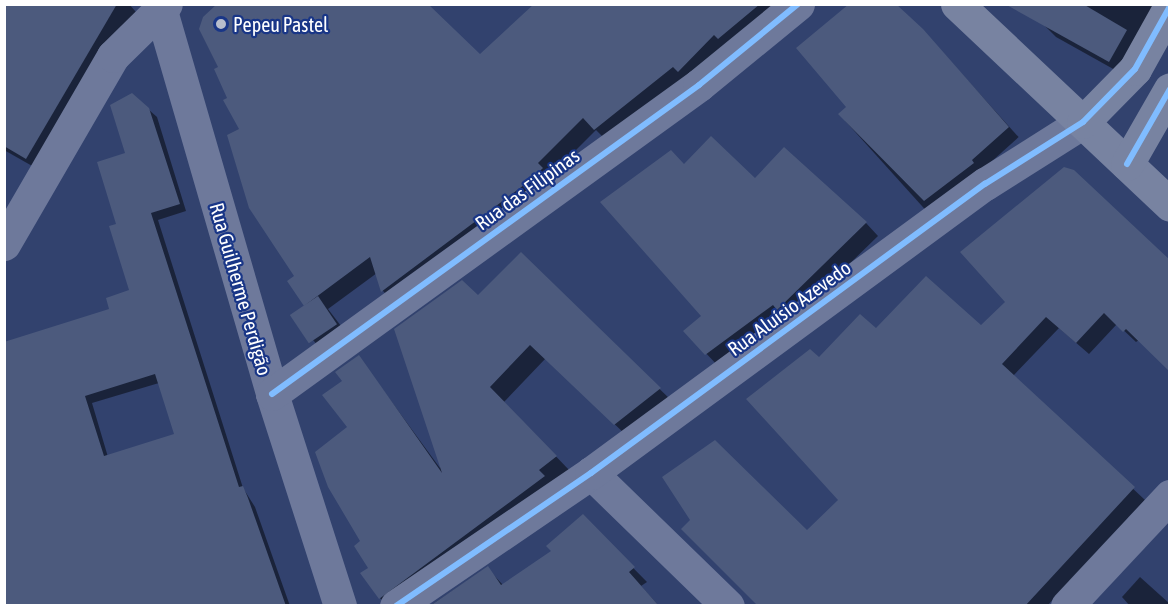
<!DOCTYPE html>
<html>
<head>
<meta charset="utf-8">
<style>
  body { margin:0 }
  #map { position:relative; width:1174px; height:610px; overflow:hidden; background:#32426e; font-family:"Asap Condensed",sans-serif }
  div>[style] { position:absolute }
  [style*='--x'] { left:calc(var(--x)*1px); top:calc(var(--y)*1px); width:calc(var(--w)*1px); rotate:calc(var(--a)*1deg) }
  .shadow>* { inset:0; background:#0007; transform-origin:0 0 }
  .building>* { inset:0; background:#4c5a7d; transform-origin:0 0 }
  .minor>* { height:33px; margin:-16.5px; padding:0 16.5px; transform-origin:16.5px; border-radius:16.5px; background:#6e799b }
  .major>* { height:33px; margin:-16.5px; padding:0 16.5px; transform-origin:16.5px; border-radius:16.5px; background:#7883a1 }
  .cycleway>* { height:6px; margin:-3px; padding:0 3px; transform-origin:3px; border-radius:3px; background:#80bcff }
  .dots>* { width:16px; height:16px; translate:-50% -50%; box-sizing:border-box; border:3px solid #193687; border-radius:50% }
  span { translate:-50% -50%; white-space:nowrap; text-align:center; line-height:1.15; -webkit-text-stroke:4.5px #193687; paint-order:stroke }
  .poi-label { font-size:20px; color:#fff }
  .left { translate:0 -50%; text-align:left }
  .street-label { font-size:20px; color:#fff }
  .frame { position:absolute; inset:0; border:6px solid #fff; pointer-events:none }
</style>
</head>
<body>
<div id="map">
  <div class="shadow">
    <i style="clip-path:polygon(4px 4px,129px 4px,136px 12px,41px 171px,4px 150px)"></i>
    <i style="clip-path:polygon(568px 4px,784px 4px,607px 141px,596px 130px,550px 176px,395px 303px,383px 291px,377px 273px,328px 309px,351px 339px,327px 356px,292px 316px,306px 306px,297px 276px,480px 56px)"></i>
    <i style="clip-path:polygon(1050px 4px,1159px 4px,1124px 75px,1056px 37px,1041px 22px)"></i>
    <i style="left:933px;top:42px;width:128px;height:118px;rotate:48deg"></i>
    <i style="clip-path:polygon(evenodd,148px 109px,157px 117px,186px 211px,158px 220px,243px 488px,255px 507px,290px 606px,4px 606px,111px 310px,131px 291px,118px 225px,127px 154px,148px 109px,159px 383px,176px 435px,108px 457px,92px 403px,159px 383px)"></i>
    <i style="clip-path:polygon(685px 166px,755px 181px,866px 223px,878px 236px,791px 321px,719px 367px,685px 331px,703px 316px)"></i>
    <i style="clip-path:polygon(1065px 169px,1139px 340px,1136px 342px,1117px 324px,1089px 354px,1059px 328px,1013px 376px,1145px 500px,1047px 606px,761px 606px,807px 532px,841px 500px,819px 359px,876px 330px,981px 327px,1007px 302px)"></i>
    <i style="clip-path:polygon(521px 254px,674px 403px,629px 438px,546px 358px,504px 402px,570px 471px,388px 606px,380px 598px,370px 568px,344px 381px,358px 356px,440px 468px,478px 297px)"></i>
    <i style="clip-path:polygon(583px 517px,647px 582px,641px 586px,659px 606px,430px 606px,487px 568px,503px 585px,553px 551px)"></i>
    <i style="clip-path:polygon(1140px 577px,1170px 604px,1170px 606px,1130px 606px,1122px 597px)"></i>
  </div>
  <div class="building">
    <i style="clip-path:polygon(4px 4px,117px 4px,26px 159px,4px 146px)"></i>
    <i style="clip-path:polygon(217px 4px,428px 4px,480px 54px,534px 4px,760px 4px,718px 39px,714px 35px,678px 72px,673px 67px,594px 130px,583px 118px,538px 163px,543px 168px,528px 182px,381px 292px,370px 257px,304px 306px,287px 281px,294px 276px,249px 208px,233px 155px,227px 135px,239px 129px,223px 100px,227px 98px,214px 69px,218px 67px,199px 29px,203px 17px)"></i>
    <i style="clip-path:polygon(849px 4px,896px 4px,923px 29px,1009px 127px,972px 160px,974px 163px,924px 201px,838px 114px,846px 107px,796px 48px)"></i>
    <i style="clip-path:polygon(1005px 4px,1083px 4px,1127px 30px,1109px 62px)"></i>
    <i style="clip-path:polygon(evenodd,132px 93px,149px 108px,180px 204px,151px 213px,239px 487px,243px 486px,248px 498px,286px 606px,4px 606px,4px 342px,109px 309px,106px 298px,129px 290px,109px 226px,116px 224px,97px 162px,125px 153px,110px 105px,132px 93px,155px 374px,174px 434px,104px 456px,85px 396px,155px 374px)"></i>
    <i style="clip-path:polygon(711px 136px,755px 178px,784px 147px,867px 222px,777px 310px,773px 305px,705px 355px,683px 331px,701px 316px,600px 202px,671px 150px,684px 164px)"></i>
    <i style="clip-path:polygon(1064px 167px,1074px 170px,1170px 260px,1170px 372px,1126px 329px,1123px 332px,1104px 313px,1076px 343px,1046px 317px,1002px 364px,1135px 487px,1025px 606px,758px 606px,681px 529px,690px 520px,662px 477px,715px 440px,807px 530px,838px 500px,746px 399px,810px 349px,819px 357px,860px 314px,876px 328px,926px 276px,981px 325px,1005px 302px,960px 252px)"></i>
    <i style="clip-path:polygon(521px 252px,661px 388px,614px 425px,530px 345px,490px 387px,557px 456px,539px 470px,545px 476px,379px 599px,360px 573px,368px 568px,354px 546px,360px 541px,328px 487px,315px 452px,347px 427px,322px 395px,342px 381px,335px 372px,359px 355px,442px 473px,394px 329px,462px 280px,478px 295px)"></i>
    <i style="left:318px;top:296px;width:34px;height:34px;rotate:56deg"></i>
    <i style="clip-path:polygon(583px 514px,635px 567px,629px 572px,659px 606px,430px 606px,488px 566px,501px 585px,551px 551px,546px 546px)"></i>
  </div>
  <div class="minor">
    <i style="--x:159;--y:4;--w:406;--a:73.8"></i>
    <i style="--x:272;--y:394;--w:223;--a:72.2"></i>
    <i style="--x:4;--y:244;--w:217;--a:-59.9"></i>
    <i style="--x:113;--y:56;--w:74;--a:-44.5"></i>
    <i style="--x:272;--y:394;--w:527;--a:-35.89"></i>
    <i style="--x:699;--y:85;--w:128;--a:-39.3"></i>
    <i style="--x:591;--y:473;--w:191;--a:44.2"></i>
    <i style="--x:396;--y:606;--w:236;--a:-34.3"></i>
    <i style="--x:591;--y:473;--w:489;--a:-36.3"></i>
    <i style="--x:985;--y:184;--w:116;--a:-32.3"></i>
    <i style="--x:1067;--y:606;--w:151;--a:-46.9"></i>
  </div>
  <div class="major">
    <i style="--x:957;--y:4;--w:293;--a:43.3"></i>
    <i style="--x:1083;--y:122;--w:74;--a:-45.5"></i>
    <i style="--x:1135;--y:69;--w:72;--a:-60.9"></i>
    <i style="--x:1127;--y:164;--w:86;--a:-60.2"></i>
  </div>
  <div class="cycleway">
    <i style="--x:1127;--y:164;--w:86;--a:-60.2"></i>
    <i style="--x:272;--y:394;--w:527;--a:-35.89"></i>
    <i style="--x:699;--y:85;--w:128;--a:-39.3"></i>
    <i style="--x:396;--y:606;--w:236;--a:-34.3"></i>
    <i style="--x:591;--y:473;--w:489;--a:-36.3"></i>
    <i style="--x:985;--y:184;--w:116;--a:-32.3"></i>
    <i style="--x:1083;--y:122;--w:74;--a:-45.5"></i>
    <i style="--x:1135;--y:69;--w:72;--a:-60.9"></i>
  </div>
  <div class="dots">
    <i style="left:221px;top:24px;background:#b7bdcc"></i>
  </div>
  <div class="poi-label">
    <span class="left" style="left:233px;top:24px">Pepeu Pastel</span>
  </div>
  <div class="street-label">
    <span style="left:527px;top:189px;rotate:-36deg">Rua das Filipinas</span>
    <span style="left:241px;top:289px;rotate:74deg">Rua Guilherme Perdigão</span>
    <span style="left:789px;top:308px;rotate:-36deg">Rua Aluísio Azevedo</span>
  </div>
  <div class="frame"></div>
</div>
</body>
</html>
